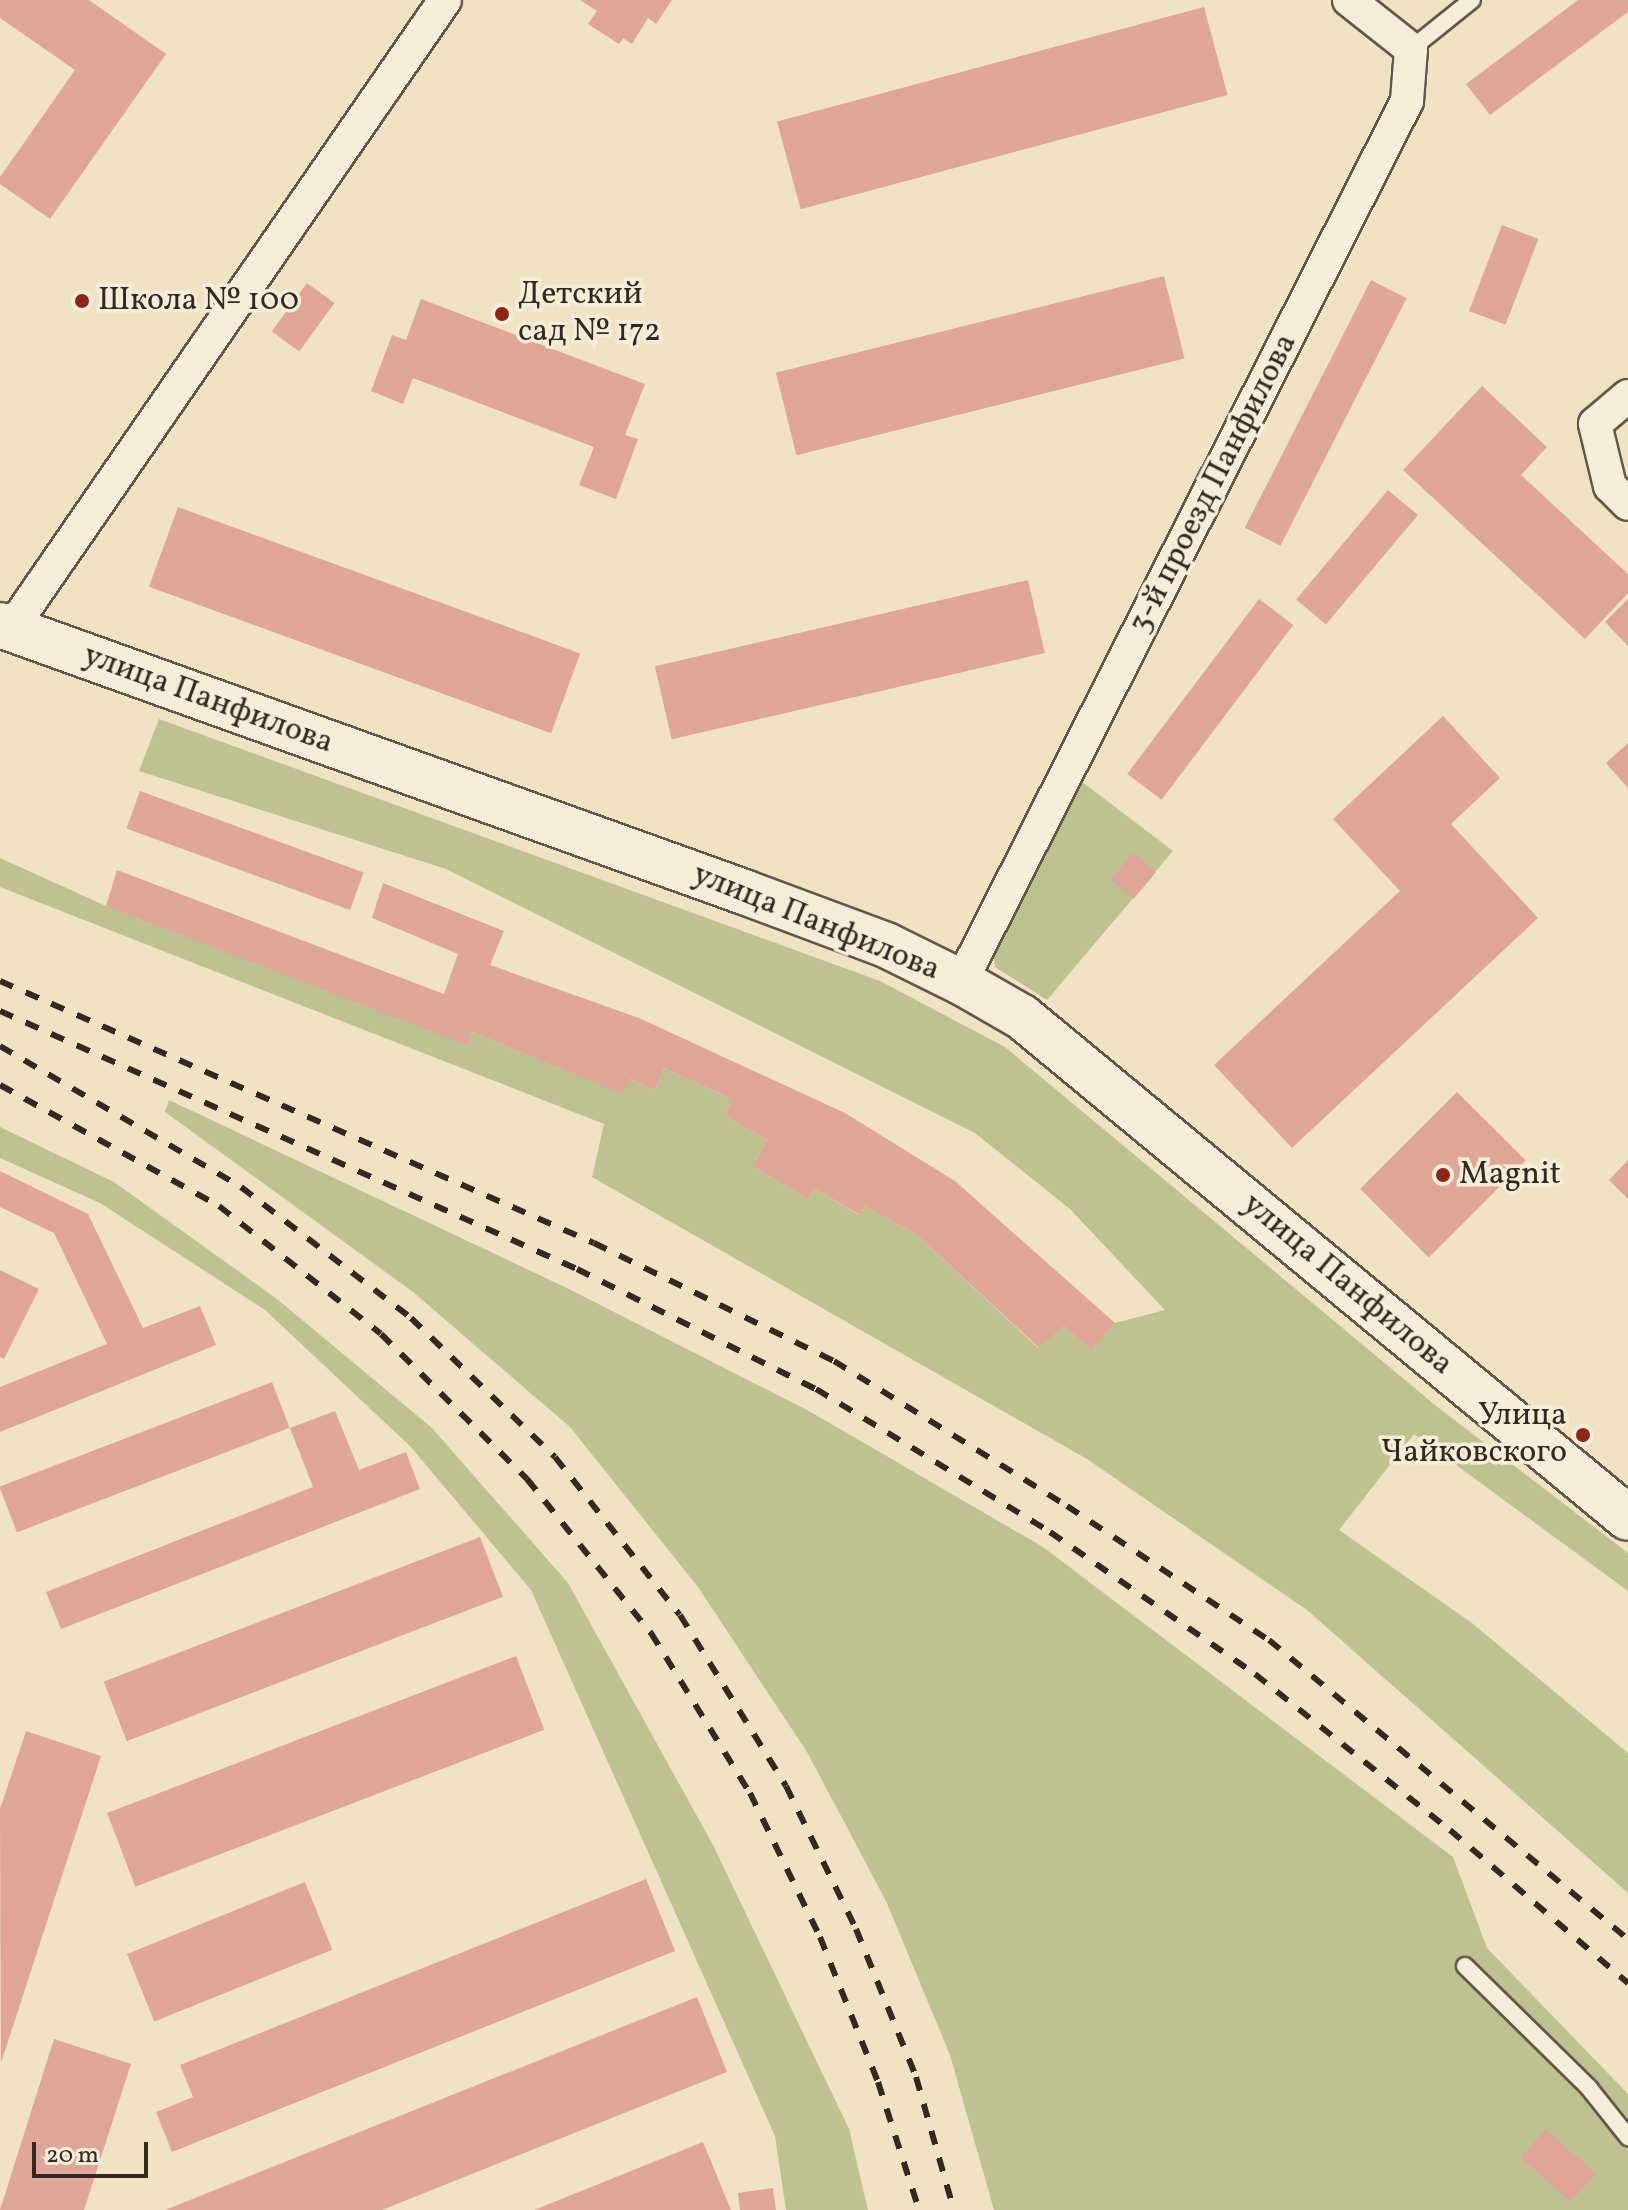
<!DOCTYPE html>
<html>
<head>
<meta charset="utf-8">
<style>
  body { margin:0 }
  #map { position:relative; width:1628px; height:2210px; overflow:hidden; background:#f0e3c4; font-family:Vollkorn,serif }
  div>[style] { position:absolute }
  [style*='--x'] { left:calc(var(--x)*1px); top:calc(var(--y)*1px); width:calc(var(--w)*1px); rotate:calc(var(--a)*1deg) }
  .green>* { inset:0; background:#bec290 }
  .building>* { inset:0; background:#e0a698; transform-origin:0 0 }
  .roads { filter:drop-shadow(2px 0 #645748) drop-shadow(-2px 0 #645748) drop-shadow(0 2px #645748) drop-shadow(0 -2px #645748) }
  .lane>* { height:16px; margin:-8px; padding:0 8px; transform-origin:8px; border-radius:8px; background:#f5edd9 }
  .street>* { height:32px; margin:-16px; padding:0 16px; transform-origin:16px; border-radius:16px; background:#f5edd9 }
  .secondary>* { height:44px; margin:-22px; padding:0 22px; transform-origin:22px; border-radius:22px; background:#f5edd9 }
  .rail>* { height:6px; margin-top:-3px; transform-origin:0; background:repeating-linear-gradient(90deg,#35281e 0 14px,transparent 0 28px) }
  .dots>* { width:22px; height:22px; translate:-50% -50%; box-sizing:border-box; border:4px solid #f5edd9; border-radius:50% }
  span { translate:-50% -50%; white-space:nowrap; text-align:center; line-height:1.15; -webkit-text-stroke:7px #f5edd9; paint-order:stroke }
  .poi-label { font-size:32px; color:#35281e }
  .left { translate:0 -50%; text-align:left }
  .right { translate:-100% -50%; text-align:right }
  .street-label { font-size:32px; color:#35281e }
  .scale { position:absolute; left:32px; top:2142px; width:116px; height:36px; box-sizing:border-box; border:4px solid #35281e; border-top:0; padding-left:10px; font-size:24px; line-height:28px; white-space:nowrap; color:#35281e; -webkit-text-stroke:6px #f5edd9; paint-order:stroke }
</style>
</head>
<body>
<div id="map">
  <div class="green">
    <i style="clip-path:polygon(159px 719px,880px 981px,1005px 1047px,1435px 1405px,1628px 1553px,1628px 1591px,1414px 1434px,1339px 1530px,1472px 1623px,1628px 1753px,1628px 1893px,1307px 1610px,1087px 1459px,592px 1177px,604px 1124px,0 887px,0 858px,106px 906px,467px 1044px,472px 1032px,622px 1093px,630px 1079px,655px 1090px,664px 1068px,732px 1099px,725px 1116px,767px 1140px,753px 1166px,807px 1199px,815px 1189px,859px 1215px,864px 1206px,916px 1234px,1038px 1348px,1064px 1326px,1091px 1348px,1115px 1323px,1165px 1310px,1070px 1209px,975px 1133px,446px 869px,139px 771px)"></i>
    <i style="clip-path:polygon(1081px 781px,1173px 851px,1047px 1000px,995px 967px,992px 943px)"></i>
    <i style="clip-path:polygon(169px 1100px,569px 1289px,809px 1411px,1043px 1547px,1453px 1857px,1487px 1948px,1628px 2094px,1628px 2210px,994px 2210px,950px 2055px,886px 1901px,807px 1752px,698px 1587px,570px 1427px,413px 1292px,165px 1112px)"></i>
    <i style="clip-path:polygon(0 1127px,114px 1182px,277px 1299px,432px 1428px,568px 1583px,713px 1845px,849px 2129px,868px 2210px,786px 2210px,775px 2136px,531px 1590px,410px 1446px,265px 1310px,100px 1203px,0 1158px)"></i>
  </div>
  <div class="building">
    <i style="clip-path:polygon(0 0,89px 0,166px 54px,50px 219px,0 184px,0 177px,75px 70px,0 18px)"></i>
    <i style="clip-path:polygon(580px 0,672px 0,656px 24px,648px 18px,632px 44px,623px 38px,619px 44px,588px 24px,597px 11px)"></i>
    <i style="clip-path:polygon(1578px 0,1628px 0,1628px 12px,1490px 115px,1466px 84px)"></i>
    <i style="left:1204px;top:7px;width:91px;height:442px;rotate:75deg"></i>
    <i style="left:1502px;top:225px;width:39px;height:92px;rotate:21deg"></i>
    <i style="left:1164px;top:276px;width:85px;height:400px;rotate:76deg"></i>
    <i style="left:1371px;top:280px;width:40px;height:278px;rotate:27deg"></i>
    <i style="left:307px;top:283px;width:34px;height:60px;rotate:36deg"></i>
    <i style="clip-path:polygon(421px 299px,645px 384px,625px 435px,638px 439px,616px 499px,579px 485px,594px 447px,413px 378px,403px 404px,371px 391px,392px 335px,406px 340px)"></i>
    <i style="clip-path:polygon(1482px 386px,1547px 447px,1521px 475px,1628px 574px,1628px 593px,1585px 639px,1403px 470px)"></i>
    <i style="left:1388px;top:490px;width:39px;height:143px;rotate:40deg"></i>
    <i style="left:178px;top:507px;width:428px;height:85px;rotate:20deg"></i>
    <i style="left:1028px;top:580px;width:75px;height:383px;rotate:77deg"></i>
    <i style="left:1259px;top:599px;width:43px;height:219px;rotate:37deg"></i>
    <i style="clip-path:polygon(1628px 599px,1628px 646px,1605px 622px)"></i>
    <i style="clip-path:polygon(1443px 716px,1500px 778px,1451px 824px,1538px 918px,1292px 1148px,1214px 1065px,1400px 891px,1333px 819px)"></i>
    <i style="clip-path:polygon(1628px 743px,1628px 788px,1606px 763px)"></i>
    <i style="left:140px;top:791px;width:238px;height:40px;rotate:20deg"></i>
    <i style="left:1133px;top:853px;width:30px;height:35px;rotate:40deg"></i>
    <i style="clip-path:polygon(117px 870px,444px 994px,458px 954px,372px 918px,383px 883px,504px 931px,490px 965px,639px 1018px,845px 1113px,955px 1181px,1115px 1323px,1091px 1349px,1064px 1326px,1039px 1348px,916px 1234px,864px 1206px,860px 1215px,815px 1189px,807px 1199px,753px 1166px,767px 1140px,725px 1116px,732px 1099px,664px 1068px,655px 1090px,630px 1079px,623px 1094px,472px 1032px,467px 1045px,106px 906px)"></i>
    <i style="left:1457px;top:1092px;width:97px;height:137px;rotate:45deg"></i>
    <i style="clip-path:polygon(1628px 1160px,1628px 1199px,1609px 1180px)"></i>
    <i style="clip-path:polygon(0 1171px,88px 1214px,143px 1328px,200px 1306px,216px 1345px,0 1432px,0 1387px,107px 1344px,54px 1233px,0 1207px)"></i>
    <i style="clip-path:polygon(0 1270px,39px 1289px,4px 1359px,0 1357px)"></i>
    <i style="left:272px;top:1382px;width:49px;height:292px;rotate:69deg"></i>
    <i style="clip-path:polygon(335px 1411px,359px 1470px,406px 1452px,420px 1489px,61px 1629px,46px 1592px,313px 1487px,290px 1428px)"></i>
    <i style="left:480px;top:1537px;width:64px;height:403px;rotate:69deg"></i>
    <i style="left:516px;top:1656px;width:79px;height:438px;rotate:69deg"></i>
    <i style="clip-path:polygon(26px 1731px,101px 1756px,1px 2063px,0 1809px)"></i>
    <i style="clip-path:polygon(646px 1879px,675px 1951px,172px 2152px,156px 2112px,193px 2097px,180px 2065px)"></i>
    <i style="left:305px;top:1882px;width:73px;height:192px;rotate:68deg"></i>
    <i style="clip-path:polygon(697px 1997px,727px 2072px,382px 2210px,165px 2210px)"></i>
    <i style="clip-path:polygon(54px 2039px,131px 2064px,84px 2210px,0 2210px)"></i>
    <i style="left:1546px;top:2129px;width:67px;height:38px;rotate:42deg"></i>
    <i style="clip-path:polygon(703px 2142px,731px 2210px,534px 2210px)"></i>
    <i style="clip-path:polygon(773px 2188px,776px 2210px,740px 2210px,738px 2193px)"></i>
  </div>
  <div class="roads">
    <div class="lane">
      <i style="--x:1411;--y:49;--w:78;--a:-38.8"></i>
      <i style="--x:1465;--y:1966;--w:174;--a:44.5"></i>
      <i style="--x:1589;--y:2088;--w:63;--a:51.5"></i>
    </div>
    <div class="street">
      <i style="--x:1628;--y:396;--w:43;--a:139.7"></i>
      <i style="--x:1595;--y:424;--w:64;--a:76.4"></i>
      <i style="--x:1610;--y:486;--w:25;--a:45"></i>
      <i style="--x:11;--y:629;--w:764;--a:-55.39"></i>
      <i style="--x:961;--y:982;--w:987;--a:-63.15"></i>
      <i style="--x:1407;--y:101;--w:52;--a:-85.6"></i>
      <i style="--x:1411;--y:49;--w:79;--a:-141.7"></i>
    </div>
    <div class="secondary">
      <i style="--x:0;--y:625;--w:790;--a:19.74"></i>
      <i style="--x:744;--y:892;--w:152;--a:20.5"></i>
      <i style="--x:886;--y:945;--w:84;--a:26.3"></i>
      <i style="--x:961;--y:982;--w:70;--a:29.8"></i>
      <i style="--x:1022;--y:1017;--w:786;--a:39.58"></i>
    </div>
  </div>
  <div class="rail">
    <i style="--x:0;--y:981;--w:649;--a:23.8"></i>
    <i style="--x:594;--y:1243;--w:267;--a:26.2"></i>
    <i style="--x:834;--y:1361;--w:274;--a:31.9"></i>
    <i style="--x:1067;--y:1506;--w:242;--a:33.6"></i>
    <i style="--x:1269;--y:1640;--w:467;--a:39.8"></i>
    <i style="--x:0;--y:1011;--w:632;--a:24.09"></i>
    <i style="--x:577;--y:1269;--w:267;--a:26.7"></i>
    <i style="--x:816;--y:1389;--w:274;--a:31.4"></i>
    <i style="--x:1050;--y:1532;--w:249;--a:34.7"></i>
    <i style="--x:1255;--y:1674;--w:250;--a:38.7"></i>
    <i style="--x:1450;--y:1830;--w:235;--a:40.7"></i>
    <i style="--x:0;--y:1046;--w:279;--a:30.3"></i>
    <i style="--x:241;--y:1187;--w:215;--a:37.6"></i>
    <i style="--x:411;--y:1318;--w:200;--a:44"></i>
    <i style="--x:555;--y:1457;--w:201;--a:51.7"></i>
    <i style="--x:680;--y:1615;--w:201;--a:58.2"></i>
    <i style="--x:786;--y:1786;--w:159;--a:63.9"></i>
    <i style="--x:856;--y:1929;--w:160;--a:67.9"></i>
    <i style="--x:916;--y:2077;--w:138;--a:74.1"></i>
    <i style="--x:0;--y:1085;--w:250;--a:28.9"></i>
    <i style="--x:219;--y:1206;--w:206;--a:38.3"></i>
    <i style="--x:381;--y:1334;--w:206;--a:44.8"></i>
    <i style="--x:527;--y:1479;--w:198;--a:51.2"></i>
    <i style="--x:651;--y:1633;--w:188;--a:58.3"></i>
    <i style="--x:750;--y:1793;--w:160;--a:64.1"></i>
    <i style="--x:820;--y:1937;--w:156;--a:68.2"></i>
    <i style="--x:878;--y:2082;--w:134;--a:72.2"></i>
  </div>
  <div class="dots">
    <i style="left:82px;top:301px;background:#8f2418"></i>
    <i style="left:502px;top:314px;background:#8f2418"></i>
    <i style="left:1443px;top:1175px;background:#8f2418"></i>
    <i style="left:1583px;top:1435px;background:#8f2418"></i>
  </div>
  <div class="poi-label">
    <span class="left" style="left:518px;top:314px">Детский<br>сад № 172</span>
    <span class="left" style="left:98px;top:301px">Школа № 100</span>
    <span class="left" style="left:1459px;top:1175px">Magnit</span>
    <span class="right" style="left:1567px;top:1435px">Улица<br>Чайковского</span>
  </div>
  <div class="street-label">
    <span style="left:1214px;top:484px;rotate:-63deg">3-й проезд Панфилова</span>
    <span style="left:208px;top:700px;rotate:20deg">улица Панфилова</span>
    <span style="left:816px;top:923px;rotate:22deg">улица Панфилова</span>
    <span style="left:1347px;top:1285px;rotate:40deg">улица Панфилова</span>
  </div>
  <div class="scale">20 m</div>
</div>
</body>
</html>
